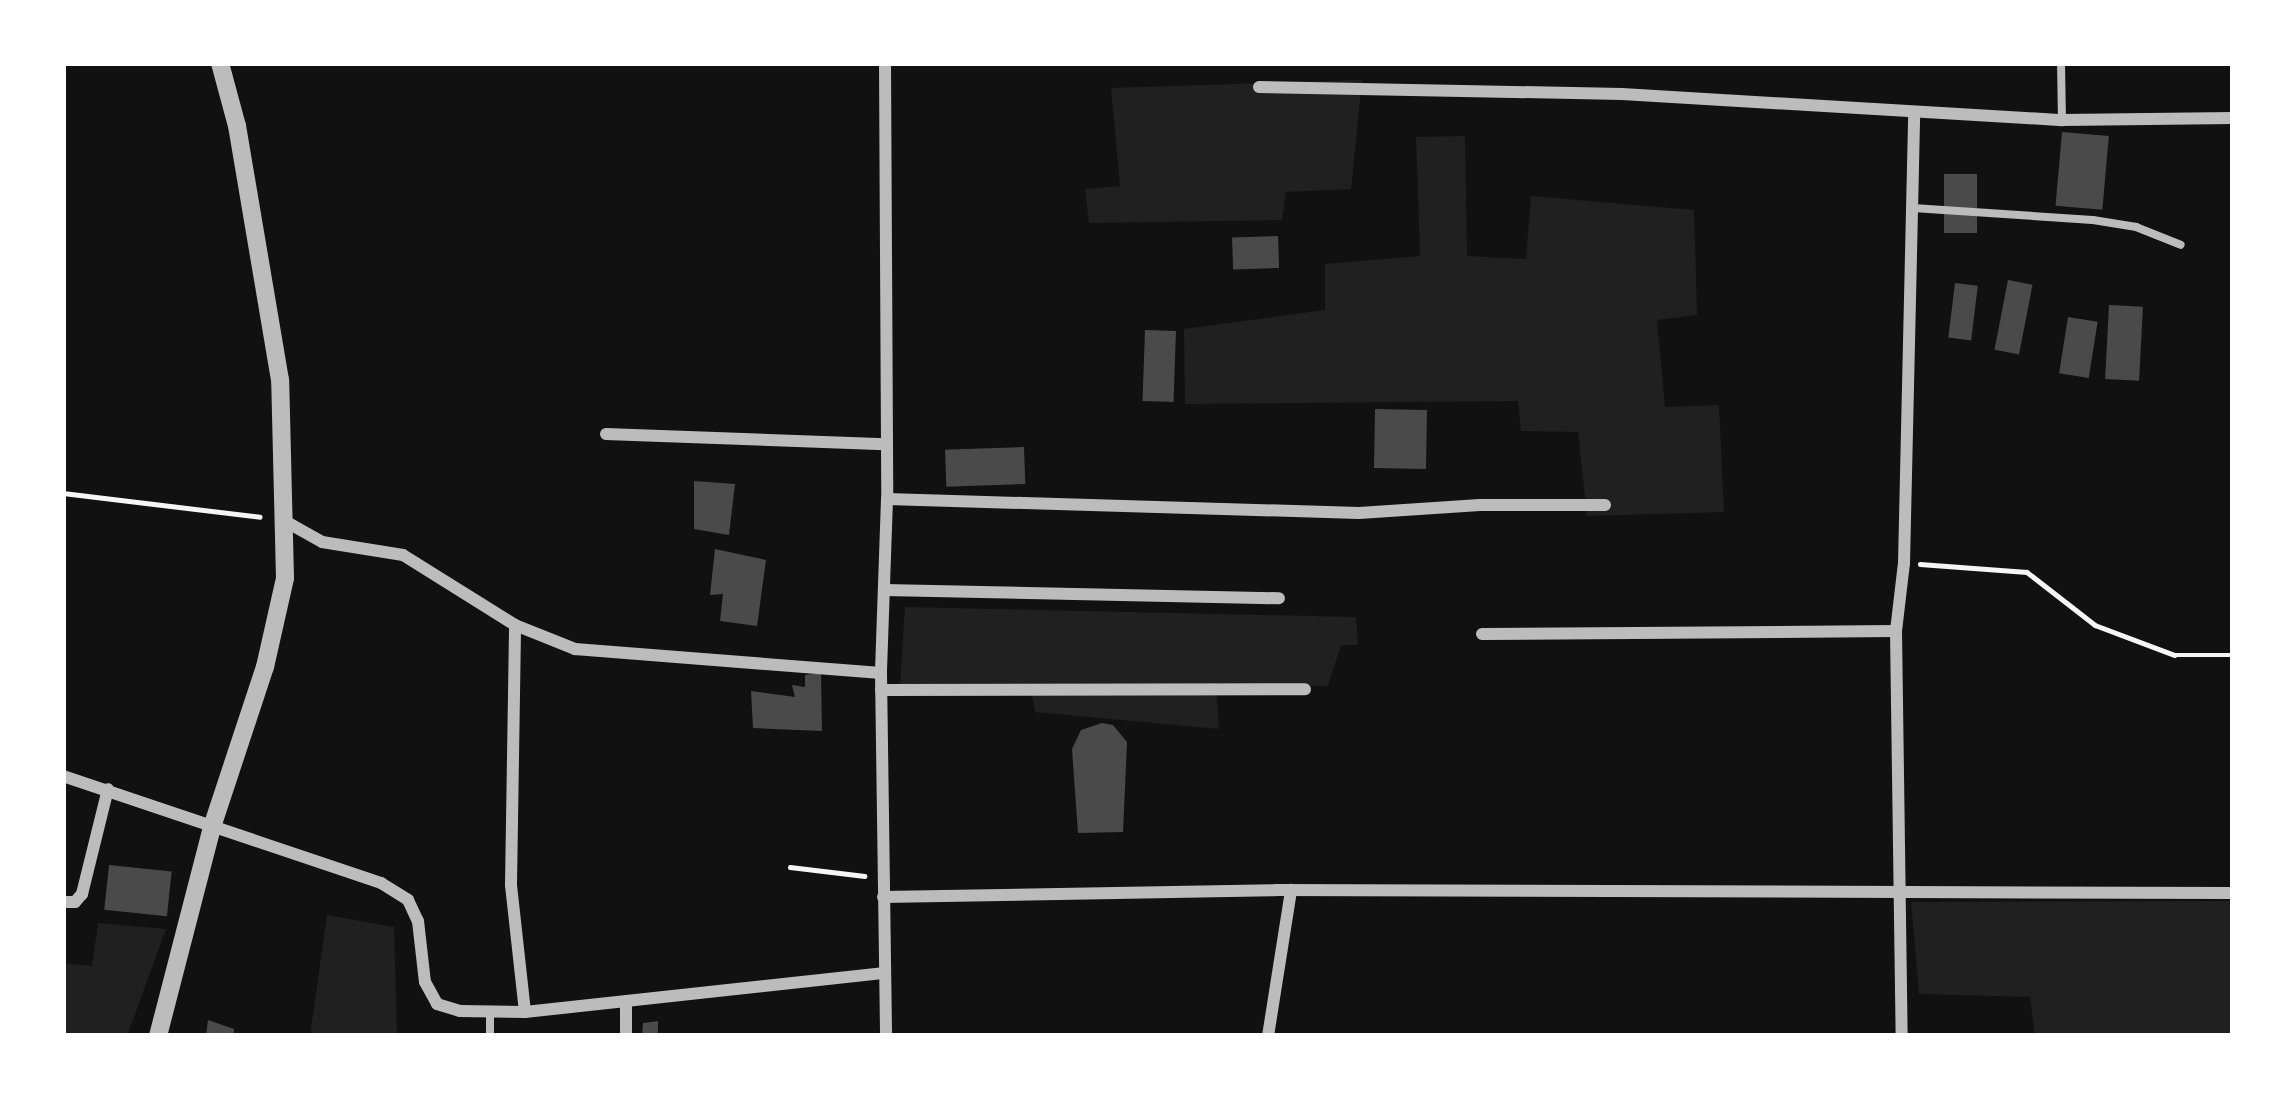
<!DOCTYPE html>
<html>
<head>
<meta charset="utf-8">
<style>
  body { margin:0 }
  #map { position:relative; width:2296px; height:1099px; overflow:hidden; background:#111; font-family:"Archivo Narrow",sans-serif }
  div>[style] { position:absolute }
  [style*='--x'] { left:calc(var(--x)*1px); top:calc(var(--y)*1px); width:calc(var(--w)*1px); rotate:calc(var(--a)*1deg) }
  .green>* { inset:0; background:#202020 }
  .building>* { inset:0; background:#4a4a4a; transform-origin:0 0 }
  .path>* { height:4.5px; margin:-2.25px; padding:0 2.25px; transform-origin:2.25px; border-radius:2.25px; background:#f5f5f5 }
  .service>* { height:8px; margin:-4px; padding:0 4px; transform-origin:4px; border-radius:4px; background:#bcbcbc }
  .minor>* { height:12px; margin:-6px; padding:0 6px; transform-origin:6px; border-radius:6px; background:#bcbcbc }
  .tertiary>* { height:18px; margin:-9px; padding:0 9px; transform-origin:9px; border-radius:9px; background:#bcbcbc }
  span { translate:-50% -50%; white-space:nowrap; text-align:center; line-height:1.15; -webkit-text-stroke:12px #fff; paint-order:stroke }
  .frame { position:absolute; inset:0; border:66px solid #fff; pointer-events:none }
</style>
</head>
<body>
<div id="map">
  <div class="green">
    <i style="clip-path:polygon(1362px 80px,1351px 189px,1286px 192px,1282px 220px,1089px 223px,1085px 189px,1120px 186px,1111px 88px)"></i>
    <i style="clip-path:polygon(1465px 136px,1467px 256px,1526px 259px,1531px 196px,1694px 210px,1697px 315px,1657px 320px,1665px 407px,1719px 405px,1724px 512px,1587px 516px,1578px 432px,1521px 431px,1518px 401px,1185px 404px,1184px 329px,1325px 310px,1325px 264px,1420px 256px,1416px 137px)"></i>
    <i style="clip-path:polygon(905px 607px,1356px 617px,1358px 645px,1341px 645px,1328px 686px,1216px 683px,1219px 729px,1035px 712px,1032px 695px,900px 687px)"></i>
    <i style="clip-path:polygon(2233px 901px,2233px 1036px,2035px 1036px,2030px 997px,1919px 994px,1911px 902px)"></i>
    <i style="clip-path:polygon(327px 915px,394px 927px,397px 1036px,310px 1036px)"></i>
    <i style="clip-path:polygon(98px 923px,166px 929px,127px 1036px,63px 1036px,63px 963px,92px 966px)"></i>
  </div>
  <div class="building">
    <i style="left:2062px;top:132px;width:47px;height:74px;rotate:5deg"></i>
    <i style="left:1944px;top:174px;width:33px;height:59px"></i>
    <i style="left:1278px;top:236px;width:32px;height:46px;rotate:88deg"></i>
    <i style="left:2008px;top:280px;width:25px;height:71px;rotate:11deg"></i>
    <i style="left:1955px;top:283px;width:23px;height:55px;rotate:7deg"></i>
    <i style="left:2109px;top:305px;width:34px;height:74px;rotate:3deg"></i>
    <i style="left:2068px;top:317px;width:30px;height:57px;rotate:9deg"></i>
    <i style="left:1145px;top:330px;width:31px;height:71px;rotate:2deg"></i>
    <i style="left:1375px;top:409px;width:52px;height:59px;rotate:1deg"></i>
    <i style="left:1024px;top:447px;width:37px;height:79px;rotate:88deg"></i>
    <i style="clip-path:polygon(694px 481px,735px 484px,729px 535px,694px 529px)"></i>
    <i style="clip-path:polygon(715px 549px,766px 560px,757px 626px,720px 621px,723px 594px,710px 595px)"></i>
    <i style="clip-path:polygon(821px 673px,822px 731px,753px 728px,751px 691px,795px 697px,792px 685px,805px 687px,805px 675px)"></i>
    <i style="clip-path:polygon(1102px 723px,1113px 725px,1127px 742px,1123px 832px,1078px 833px,1072px 749px,1081px 730px)"></i>
    <i style="left:109px;top:865px;width:63px;height:45px;rotate:6deg"></i>
    <i style="clip-path:polygon(208px 1020px,234px 1029px,234px 1036px,206px 1036px)"></i>
    <i style="clip-path:polygon(658px 1021px,658px 1036px,642px 1036px,643px 1023px)"></i>
  </div>
  <div class="path">
    <i style="--x:63;--y:493;--w:198;--a:6.9"></i>
    <i style="--x:1920;--y:564;--w:107;--a:4.3"></i>
    <i style="--x:2027;--y:572;--w:86;--a:37.9"></i>
    <i style="--x:2095;--y:625;--w:85;--a:20.6"></i>
    <i style="--x:2175;--y:655;--w:58;--a:0"></i>
    <i style="--x:790;--y:867;--w:75;--a:6.9"></i>
  </div>
  <div class="service">
    <i style="--x:2061;--y:63;--w:56;--a:89"></i>
    <i style="--x:1913;--y:208;--w:180;--a:3.8"></i>
    <i style="--x:2093;--y:220;--w:44;--a:9.2"></i>
    <i style="--x:2136;--y:227;--w:48;--a:21.8"></i>
    <i style="--x:490;--y:1011;--w:25;--a:90"></i>
  </div>
  <div class="minor">
    <i style="--x:885;--y:63;--w:436;--a:89.7"></i>
    <i style="--x:887;--y:499;--w:174;--a:92"></i>
    <i style="--x:881;--y:673;--w:363;--a:89.2"></i>
    <i style="--x:1259;--y:87;--w:363;--a:1.1"></i>
    <i style="--x:1622;--y:94;--w:441;--a:3.4"></i>
    <i style="--x:2062;--y:120;--w:171;--a:-0.7"></i>
    <i style="--x:606;--y:434;--w:279;--a:2.1"></i>
    <i style="--x:887;--y:499;--w:472;--a:1.7"></i>
    <i style="--x:1359;--y:513;--w:121;--a:-3.8"></i>
    <i style="--x:1480;--y:505;--w:125;--a:0"></i>
    <i style="--x:283;--y:520;--w:45;--a:29.4"></i>
    <i style="--x:322;--y:542;--w:82;--a:9.1"></i>
    <i style="--x:403;--y:555;--w:132;--a:32"></i>
    <i style="--x:884;--y:590;--w:395;--a:1.2"></i>
    <i style="--x:1896;--y:631;--w:405;--a:89.2"></i>
    <i style="--x:1482;--y:634;--w:414;--a:-0.4"></i>
    <i style="--x:1896;--y:631;--w:68;--a:-83.3"></i>
    <i style="--x:1904;--y:563;--w:449;--a:-88.7"></i>
    <i style="--x:881;--y:690;--w:424;--a:-0.1"></i>
    <i style="--x:63;--y:776;--w:336;--a:18.6"></i>
    <i style="--x:381;--y:883;--w:32;--a:32"></i>
    <i style="--x:408;--y:900;--w:23;--a:65"></i>
    <i style="--x:418;--y:921;--w:61;--a:83.5"></i>
    <i style="--x:425;--y:982;--w:25;--a:61"></i>
    <i style="--x:437;--y:1004;--w:24;--a:17"></i>
    <i style="--x:460;--y:1011;--w:65;--a:0.9"></i>
    <i style="--x:525;--y:1012;--w:362;--a:-6.2"></i>
    <i style="--x:883;--y:897;--w:393;--a:-1"></i>
    <i style="--x:1276;--y:890;--w:957;--a:0.18"></i>
    <i style="--x:63;--y:902;--w:12;--a:0"></i>
    <i style="--x:75;--y:902;--w:11;--a:-49"></i>
    <i style="--x:82;--y:894;--w:108;--a:-76.1"></i>
    <i style="--x:525;--y:1012;--w:128;--a:-96.3"></i>
    <i style="--x:511;--y:885;--w:260;--a:-89.1"></i>
    <i style="--x:515;--y:625;--w:65;--a:21.8"></i>
    <i style="--x:575;--y:649;--w:307;--a:4.5"></i>
    <i style="--x:626;--y:1036;--w:35;--a:-90"></i>
    <i style="--x:1268;--y:1036;--w:148;--a:-81"></i>
  </div>
  <div class="tertiary">
    <i style="--x:158;--y:1036;--w:216;--a:-75.5"></i>
    <i style="--x:212;--y:827;--w:169;--a:-71.7"></i>
    <i style="--x:265;--y:667;--w:91;--a:-77.3"></i>
    <i style="--x:285;--y:578;--w:198;--a:-91.4"></i>
    <i style="--x:280;--y:380;--w:258;--a:-99.6"></i>
    <i style="--x:237;--y:126;--w:65;--a:-105.1"></i>
  </div>
  <div class="frame"></div>
</div>
</body>
</html>
